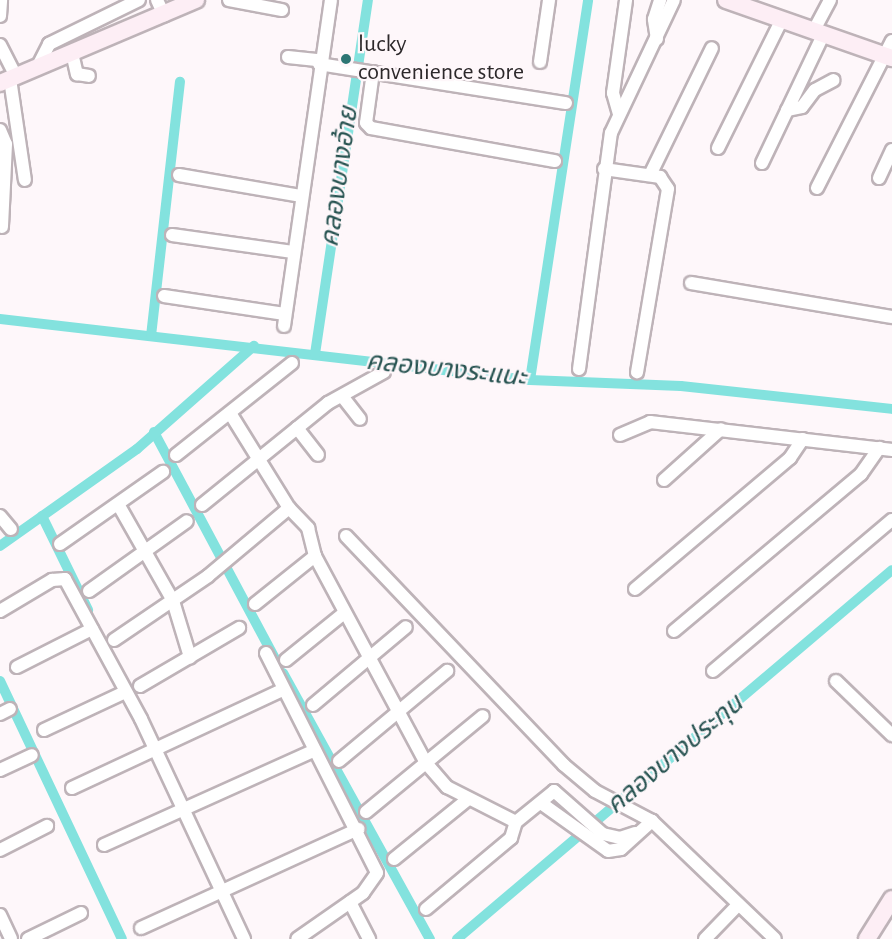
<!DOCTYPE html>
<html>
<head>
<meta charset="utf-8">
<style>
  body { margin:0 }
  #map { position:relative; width:892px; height:939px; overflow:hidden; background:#fef7fa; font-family:"Alegreya Sans","Noto Sans Thai",sans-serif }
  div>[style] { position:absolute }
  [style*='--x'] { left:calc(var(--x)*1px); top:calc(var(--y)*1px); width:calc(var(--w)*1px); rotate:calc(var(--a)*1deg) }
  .canal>* { height:10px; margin:-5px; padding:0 5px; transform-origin:5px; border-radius:5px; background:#83e2de }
  .roads { filter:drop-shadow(2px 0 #beb3b8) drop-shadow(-2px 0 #beb3b8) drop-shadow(0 2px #beb3b8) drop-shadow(0 -2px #beb3b8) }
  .street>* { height:12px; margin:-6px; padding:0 6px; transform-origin:6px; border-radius:6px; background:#fff }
  .secondary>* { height:16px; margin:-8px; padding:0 8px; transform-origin:8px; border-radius:8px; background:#fdeef5 }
  .dots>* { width:16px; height:16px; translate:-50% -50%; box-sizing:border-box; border:3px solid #fef7fa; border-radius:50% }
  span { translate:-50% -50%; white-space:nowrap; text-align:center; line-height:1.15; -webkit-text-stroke:4.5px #fef7fa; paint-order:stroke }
  .poi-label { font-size:24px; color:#2c282a }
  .left { translate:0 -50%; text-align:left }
  .water-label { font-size:26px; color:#275351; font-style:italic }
</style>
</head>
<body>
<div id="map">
  <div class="canal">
    <i style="--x:0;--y:319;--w:533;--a:6.57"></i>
    <i style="--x:530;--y:380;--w:151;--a:2.3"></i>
    <i style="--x:681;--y:386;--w:212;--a:6.2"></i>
    <i style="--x:151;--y:336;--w:256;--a:-83.5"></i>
    <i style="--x:315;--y:354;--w:358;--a:-81.5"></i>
    <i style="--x:530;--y:380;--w:384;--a:-81.3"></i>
    <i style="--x:154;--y:432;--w:257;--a:61.9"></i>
    <i style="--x:42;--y:516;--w:105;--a:63.9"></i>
    <i style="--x:0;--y:546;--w:168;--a:-35.3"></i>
    <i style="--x:137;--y:449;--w:156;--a:-41.4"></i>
    <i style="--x:283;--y:673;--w:304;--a:61.1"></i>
    <i style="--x:0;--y:681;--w:285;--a:64.7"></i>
    <i style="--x:457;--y:939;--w:570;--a:-40.31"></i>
  </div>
  <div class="roads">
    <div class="street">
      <i style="--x:157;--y:0;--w:17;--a:65"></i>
      <i style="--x:229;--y:0;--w:54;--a:10.7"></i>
      <i style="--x:0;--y:16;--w:16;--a:-86"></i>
      <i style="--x:813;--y:32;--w:36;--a:-62"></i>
      <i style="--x:657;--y:39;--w:20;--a:-99"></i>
      <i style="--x:654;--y:19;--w:20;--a:-72"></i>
      <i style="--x:0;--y:45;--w:34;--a:63"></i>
      <i style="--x:72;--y:53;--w:22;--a:77"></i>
      <i style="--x:77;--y:74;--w:12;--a:9"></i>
      <i style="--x:288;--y:57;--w:31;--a:6"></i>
      <i style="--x:540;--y:62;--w:63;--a:-81.7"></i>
      <i style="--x:319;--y:64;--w:250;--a:9"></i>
      <i style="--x:38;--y:66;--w:25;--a:-63"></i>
      <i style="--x:49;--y:44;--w:100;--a:-26.1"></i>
      <i style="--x:373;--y:72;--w:51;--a:97.8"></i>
      <i style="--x:366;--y:123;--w:7;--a:45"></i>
      <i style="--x:371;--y:128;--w:187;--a:10.2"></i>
      <i style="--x:10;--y:79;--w:102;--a:81.6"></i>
      <i style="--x:787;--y:110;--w:15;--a:-11"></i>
      <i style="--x:802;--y:107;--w:21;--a:-53"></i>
      <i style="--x:815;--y:90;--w:21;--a:-28"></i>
      <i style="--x:619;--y:114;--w:22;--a:-106"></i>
      <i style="--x:613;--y:93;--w:94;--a:-82"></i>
      <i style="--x:0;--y:130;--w:15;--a:67"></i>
      <i style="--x:6;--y:144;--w:83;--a:92.8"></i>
      <i style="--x:718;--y:148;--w:144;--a:-63.6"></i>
      <i style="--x:762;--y:163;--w:142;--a:-64.5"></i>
      <i style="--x:604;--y:169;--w:57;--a:8.1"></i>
      <i style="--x:660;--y:177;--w:14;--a:56"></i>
      <i style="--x:668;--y:189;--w:186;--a:99.6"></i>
      <i style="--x:179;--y:175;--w:123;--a:9.8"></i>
      <i style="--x:650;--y:175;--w:141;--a:-64"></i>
      <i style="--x:879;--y:178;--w:31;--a:-65"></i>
      <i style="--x:817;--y:188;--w:165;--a:-63"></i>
      <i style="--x:172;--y:235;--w:122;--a:8"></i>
      <i style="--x:691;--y:283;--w:204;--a:9.6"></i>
      <i style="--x:164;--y:296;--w:122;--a:8.5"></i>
      <i style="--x:284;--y:326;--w:329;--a:-81.8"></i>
      <i style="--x:579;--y:369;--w:238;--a:-82.3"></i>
      <i style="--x:611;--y:133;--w:147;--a:-64.7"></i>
      <i style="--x:342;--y:396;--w:29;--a:52"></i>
      <i style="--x:230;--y:413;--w:112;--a:58.2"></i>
      <i style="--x:289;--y:508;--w:28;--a:46"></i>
      <i style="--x:308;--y:528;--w:29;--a:76"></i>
      <i style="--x:315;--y:556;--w:235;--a:61.8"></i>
      <i style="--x:426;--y:763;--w:32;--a:49"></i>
      <i style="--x:447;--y:787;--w:77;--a:26.9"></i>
      <i style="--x:297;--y:428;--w:34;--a:52"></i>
      <i style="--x:620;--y:435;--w:33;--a:-23"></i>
      <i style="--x:650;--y:422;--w:244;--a:6.6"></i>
      <i style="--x:176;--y:455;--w:148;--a:-38.4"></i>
      <i style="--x:664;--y:480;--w:76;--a:-41.8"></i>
      <i style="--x:118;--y:504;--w:112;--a:60.4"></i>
      <i style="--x:173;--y:601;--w:59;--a:73.1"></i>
      <i style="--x:202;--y:505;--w:162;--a:-39"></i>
      <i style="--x:328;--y:403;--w:64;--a:-29"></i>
      <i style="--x:0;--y:516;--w:17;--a:50"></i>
      <i style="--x:346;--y:536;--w:316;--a:46.4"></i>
      <i style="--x:564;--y:765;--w:40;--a:40"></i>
      <i style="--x:595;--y:791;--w:64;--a:27.8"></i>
      <i style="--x:60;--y:544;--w:126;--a:-35"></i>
      <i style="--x:635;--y:589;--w:203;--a:-40.2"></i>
      <i style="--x:790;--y:458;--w:23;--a:-56"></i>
      <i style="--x:89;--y:591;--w:120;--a:-35.5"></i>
      <i style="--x:255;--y:604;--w:77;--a:-38.7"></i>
      <i style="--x:0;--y:611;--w:61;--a:-30.8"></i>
      <i style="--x:52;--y:580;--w:13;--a:-4"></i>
      <i style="--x:65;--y:579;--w:159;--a:61.5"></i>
      <i style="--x:141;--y:719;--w:243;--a:64.9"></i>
      <i style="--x:674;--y:631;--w:244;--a:-40"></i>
      <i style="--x:861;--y:474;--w:32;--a:-55"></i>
      <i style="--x:114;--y:640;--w:114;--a:-34.2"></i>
      <i style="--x:208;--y:576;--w:106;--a:-40"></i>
      <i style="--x:266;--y:653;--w:246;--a:63.2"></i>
      <i style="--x:377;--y:873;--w:24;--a:125"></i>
      <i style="--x:363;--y:893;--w:80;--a:145.1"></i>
      <i style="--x:286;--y:660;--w:75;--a:-39"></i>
      <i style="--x:17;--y:667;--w:84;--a:-26.9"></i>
      <i style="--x:713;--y:671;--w:234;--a:-40.2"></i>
      <i style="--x:836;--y:681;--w:78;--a:44"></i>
      <i style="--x:140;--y:686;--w:115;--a:-30.4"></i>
      <i style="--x:313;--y:705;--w:121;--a:-40"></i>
      <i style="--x:0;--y:714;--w:11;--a:-27"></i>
      <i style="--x:44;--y:730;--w:89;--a:-25.1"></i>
      <i style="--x:339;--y:761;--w:141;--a:-39.8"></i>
      <i style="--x:0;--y:770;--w:35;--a:-25"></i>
      <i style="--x:72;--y:788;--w:232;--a:-25"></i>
      <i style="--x:541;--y:803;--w:82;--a:35.6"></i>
      <i style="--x:608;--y:851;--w:13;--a:-9"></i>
      <i style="--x:621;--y:849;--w:42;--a:-42.1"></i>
      <i style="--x:652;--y:821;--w:170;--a:43.8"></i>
      <i style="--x:366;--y:812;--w:151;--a:-39.4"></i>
      <i style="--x:516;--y:822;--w:49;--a:-39.2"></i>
      <i style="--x:554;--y:791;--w:65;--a:41.3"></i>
      <i style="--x:603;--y:834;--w:17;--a:13"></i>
      <i style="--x:620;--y:838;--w:16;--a:-18"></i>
      <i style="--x:104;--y:845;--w:231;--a:-24.2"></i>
      <i style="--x:0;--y:850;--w:53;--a:-27.1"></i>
      <i style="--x:394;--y:859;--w:95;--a:-39"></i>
      <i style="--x:350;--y:902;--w:42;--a:62.8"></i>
      <i style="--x:426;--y:909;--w:111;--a:-39.9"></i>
      <i style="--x:511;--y:838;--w:17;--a:-73"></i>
      <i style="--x:0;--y:915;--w:26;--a:65"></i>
      <i style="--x:141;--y:928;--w:239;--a:-24.5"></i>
      <i style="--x:28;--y:939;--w:59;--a:-26.1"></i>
      <i style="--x:705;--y:939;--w:47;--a:-45.9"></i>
    </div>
    <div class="secondary">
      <i style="--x:726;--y:0;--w:176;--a:19.3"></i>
      <i style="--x:0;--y:83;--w:213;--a:-23"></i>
      <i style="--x:867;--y:939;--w:47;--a:-58"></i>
    </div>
  </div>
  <div class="dots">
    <i style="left:346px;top:59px;background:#2d7674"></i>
  </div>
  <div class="poi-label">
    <span class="left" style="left:358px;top:59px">lucky<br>convenience store</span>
  </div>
  <div class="water-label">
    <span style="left:340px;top:177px;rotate:-82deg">คลองบางอ้าย</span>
    <span style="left:446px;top:370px;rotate:6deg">คลองบางระแนะ</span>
    <span style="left:675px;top:755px;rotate:-40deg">คลองบางประทุน</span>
  </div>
</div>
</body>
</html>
